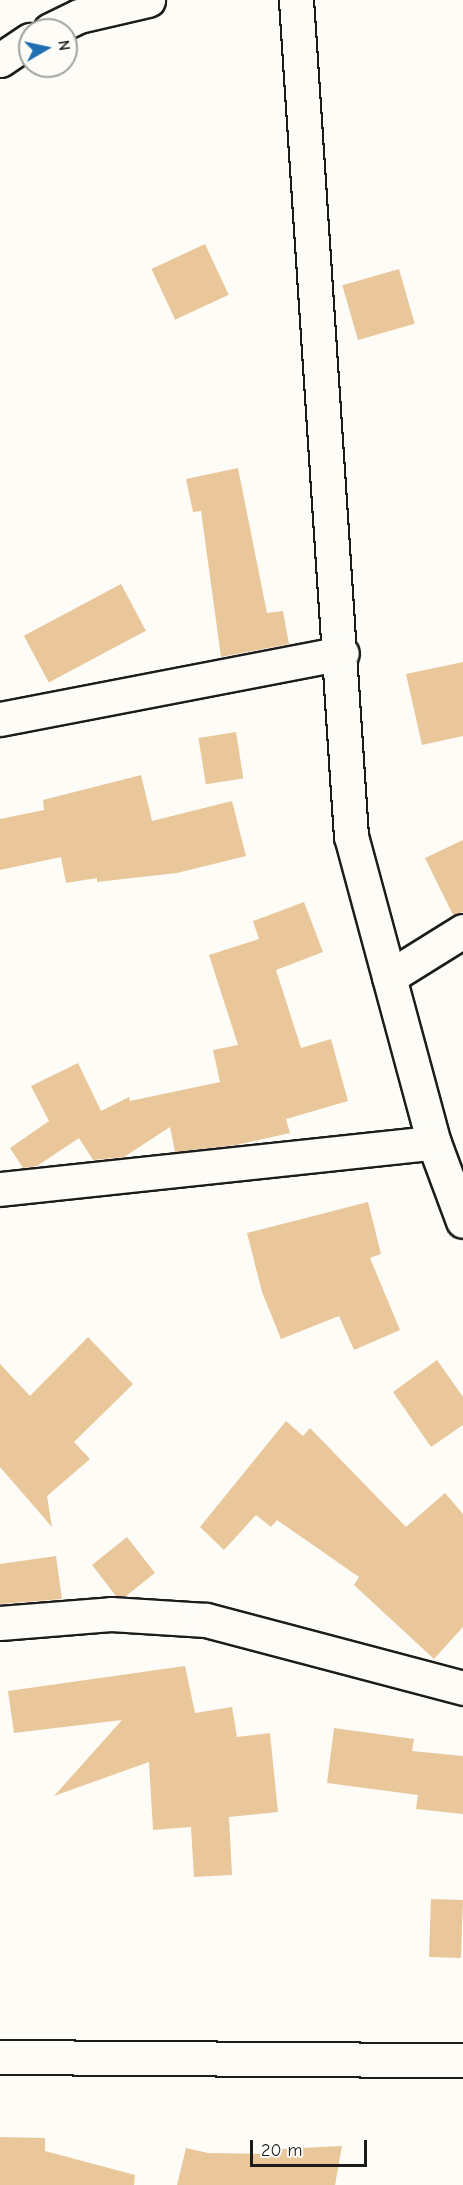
<!DOCTYPE html>
<html>
<head>
<meta charset="utf-8">
<style>
  body { margin:0 }
  #map { position:relative; width:463px; height:2185px; overflow:hidden; background:#fdfcf7; font-family:"Comic Neue",sans-serif }
  div>[style] { position:absolute }
  [style*='--x'] { left:calc(var(--x)*1px); top:calc(var(--y)*1px); width:calc(var(--w)*1px); rotate:calc(var(--a)*1deg) }
  .building>* { inset:0; background:#eac79b; transform-origin:0 0 }
  .roads { filter:drop-shadow(2px 0 #1c1c1c) drop-shadow(-2px 0 #1c1c1c) drop-shadow(0 2px #1c1c1c) drop-shadow(0 -2px #1c1c1c) }
  .minor>* { height:33px; margin:-16.5px; padding:0 16.5px; transform-origin:16.5px; border-radius:16.5px; background:#fdfcf7 }
  .secondary>* { height:33px; margin:-16.5px; padding:0 16.5px; transform-origin:16.5px; border-radius:16.5px; background:#fdfcf7 }
  span { translate:-50% -50%; white-space:nowrap; text-align:center; line-height:1.15; -webkit-text-stroke:6px #fdfcf7; paint-order:stroke }
  .north { position:absolute; left:18px; top:18px; width:60px; height:60px; box-sizing:border-box; background:#fdfcf7; border:2px solid #a3a29f; border-radius:50%; rotate:81deg; font-size:16px; font-weight:700; line-height:24px; text-align:center; color:#1c1c1c }
  .north::after { content:''; display:block; margin:auto; width:21px; height:27px; background:#1f6fb2; clip-path:polygon(50% 0,100% 100%,50% 72%,0 100%) }
  .scale { position:absolute; left:250px; top:2140px; width:117px; height:27px; box-sizing:border-box; border:3px solid #1c1c1c; border-top:0; padding-left:8px; font-size:18px; line-height:21px; white-space:nowrap; color:#1c1c1c; -webkit-text-stroke:4px #fdfcf7; paint-order:stroke }
</style>
</head>
<body>
<div id="map">
  <div class="building">
    <i style="left:205px;top:244px;width:56px;height:59px;rotate:65deg"></i>
    <i style="left:399px;top:269px;width:57px;height:59px;rotate:74deg"></i>
    <i style="clip-path:polygon(238px 468px,267px 613px,283px 611px,289px 644px,221px 657px,201px 511px,193px 512px,186px 479px)"></i>
    <i style="left:121px;top:584px;width:53px;height:110px;rotate:62deg"></i>
    <i style="clip-path:polygon(463px 662px,463px 736px,422px 745px,406px 674px)"></i>
    <i style="left:236px;top:732px;width:47px;height:38px;rotate:81deg"></i>
    <i style="clip-path:polygon(141px 775px,152px 821px,232px 801px,246px 856px,177px 873px,97px 882px,97px 878px,66px 883px,61px 857px,0 870px,0 819px,44px 810px,43px 800px)"></i>
    <i style="clip-path:polygon(463px 840px,463px 912px,453px 915px,425px 858px)"></i>
    <i style="clip-path:polygon(304px 902px,323px 952px,276px 970px,301px 1048px,331px 1039px,348px 1101px,286px 1119px,290px 1133px,236px 1145px,175px 1152px,170px 1127px,124px 1157px,93px 1160px,79px 1138px,37px 1166px,23px 1168px,10px 1148px,49px 1121px,31px 1086px,78px 1063px,101px 1111px,129px 1097px,130px 1101px,220px 1082px,213px 1050px,238px 1045px,209px 955px,259px 939px,253px 921px)"></i>
    <i style="clip-path:polygon(368px 1202px,381px 1254px,370px 1258px,400px 1330px,354px 1350px,339px 1316px,281px 1339px,262px 1292px,247px 1233px)"></i>
    <i style="clip-path:polygon(88px 1337px,133px 1384px,74px 1442px,90px 1459px,47px 1496px,52px 1527px,0 1467px,0 1364px,30px 1396px)"></i>
    <i style="clip-path:polygon(437px 1360px,463px 1397px,463px 1425px,431px 1447px,393px 1392px)"></i>
    <i style="clip-path:polygon(286px 1421px,303px 1436px,310px 1428px,406px 1527px,445px 1493px,463px 1514px,463px 1627px,434px 1659px,354px 1585px,359px 1577px,277px 1520px,271px 1527px,256px 1515px,224px 1550px,200px 1527px)"></i>
    <i style="clip-path:polygon(127px 1537px,155px 1573px,126px 1596px,116px 1596px,92px 1565px)"></i>
    <i style="clip-path:polygon(56px 1556px,62px 1599px,0 1604px,0 1564px)"></i>
    <i style="clip-path:polygon(185px 1666px,195px 1713px,232px 1707px,237px 1737px,270px 1733px,278px 1812px,229px 1817px,232px 1875px,194px 1877px,191px 1827px,153px 1830px,149px 1762px,54px 1796px,122px 1720px,14px 1733px,8px 1691px)"></i>
    <i style="clip-path:polygon(334px 1728px,414px 1739px,412px 1751px,463px 1756px,463px 1814px,416px 1809px,418px 1795px,327px 1783px)"></i>
    <i style="left:431px;top:1899px;width:32px;height:58px;rotate:2deg"></i>
    <i style="clip-path:polygon(0 2137px,45px 2138px,45px 2151px,135px 2175px,134px 2185px,0 2185px)"></i>
    <i style="clip-path:polygon(342px 2146px,335px 2185px,177px 2185px,186px 2148px,208px 2153px,279px 2154px,279px 2149px)"></i>
  </div>
  <div class="roads">
    <div class="minor">
      <i style="--x:296;--y:0;--w:838;--a:86.24"></i>
      <i style="--x:351;--y:836;--w:318;--a:74.9"></i>
      <i style="--x:434;--y:1143;--w:83;--a:69.6"></i>
      <i style="--x:50;--y:30;--w:32;--a:-26"></i>
      <i style="--x:79;--y:16;--w:71;--a:-13.1"></i>
      <i style="--x:0;--y:60;--w:36;--a:-34"></i>
      <i style="--x:0;--y:719;--w:348;--a:-10.9"></i>
      <i style="--x:389;--y:977;--w:87;--a:-31.9"></i>
      <i style="--x:0;--y:1189;--w:436;--a:-6.1"></i>
      <i style="--x:0;--y:1623;--w:111;--a:-4.6"></i>
      <i style="--x:111;--y:1614;--w:95;--a:3.6"></i>
      <i style="--x:206;--y:1620;--w:266;--a:14.8"></i>
    </div>
    <div class="secondary">
      <i style="--x:0;--y:2057;--w:463;--a:0.4"></i>
    </div>
  </div>
  <div class="north">N</div>
  <div class="scale">20 m</div>
</div>
</body>
</html>
